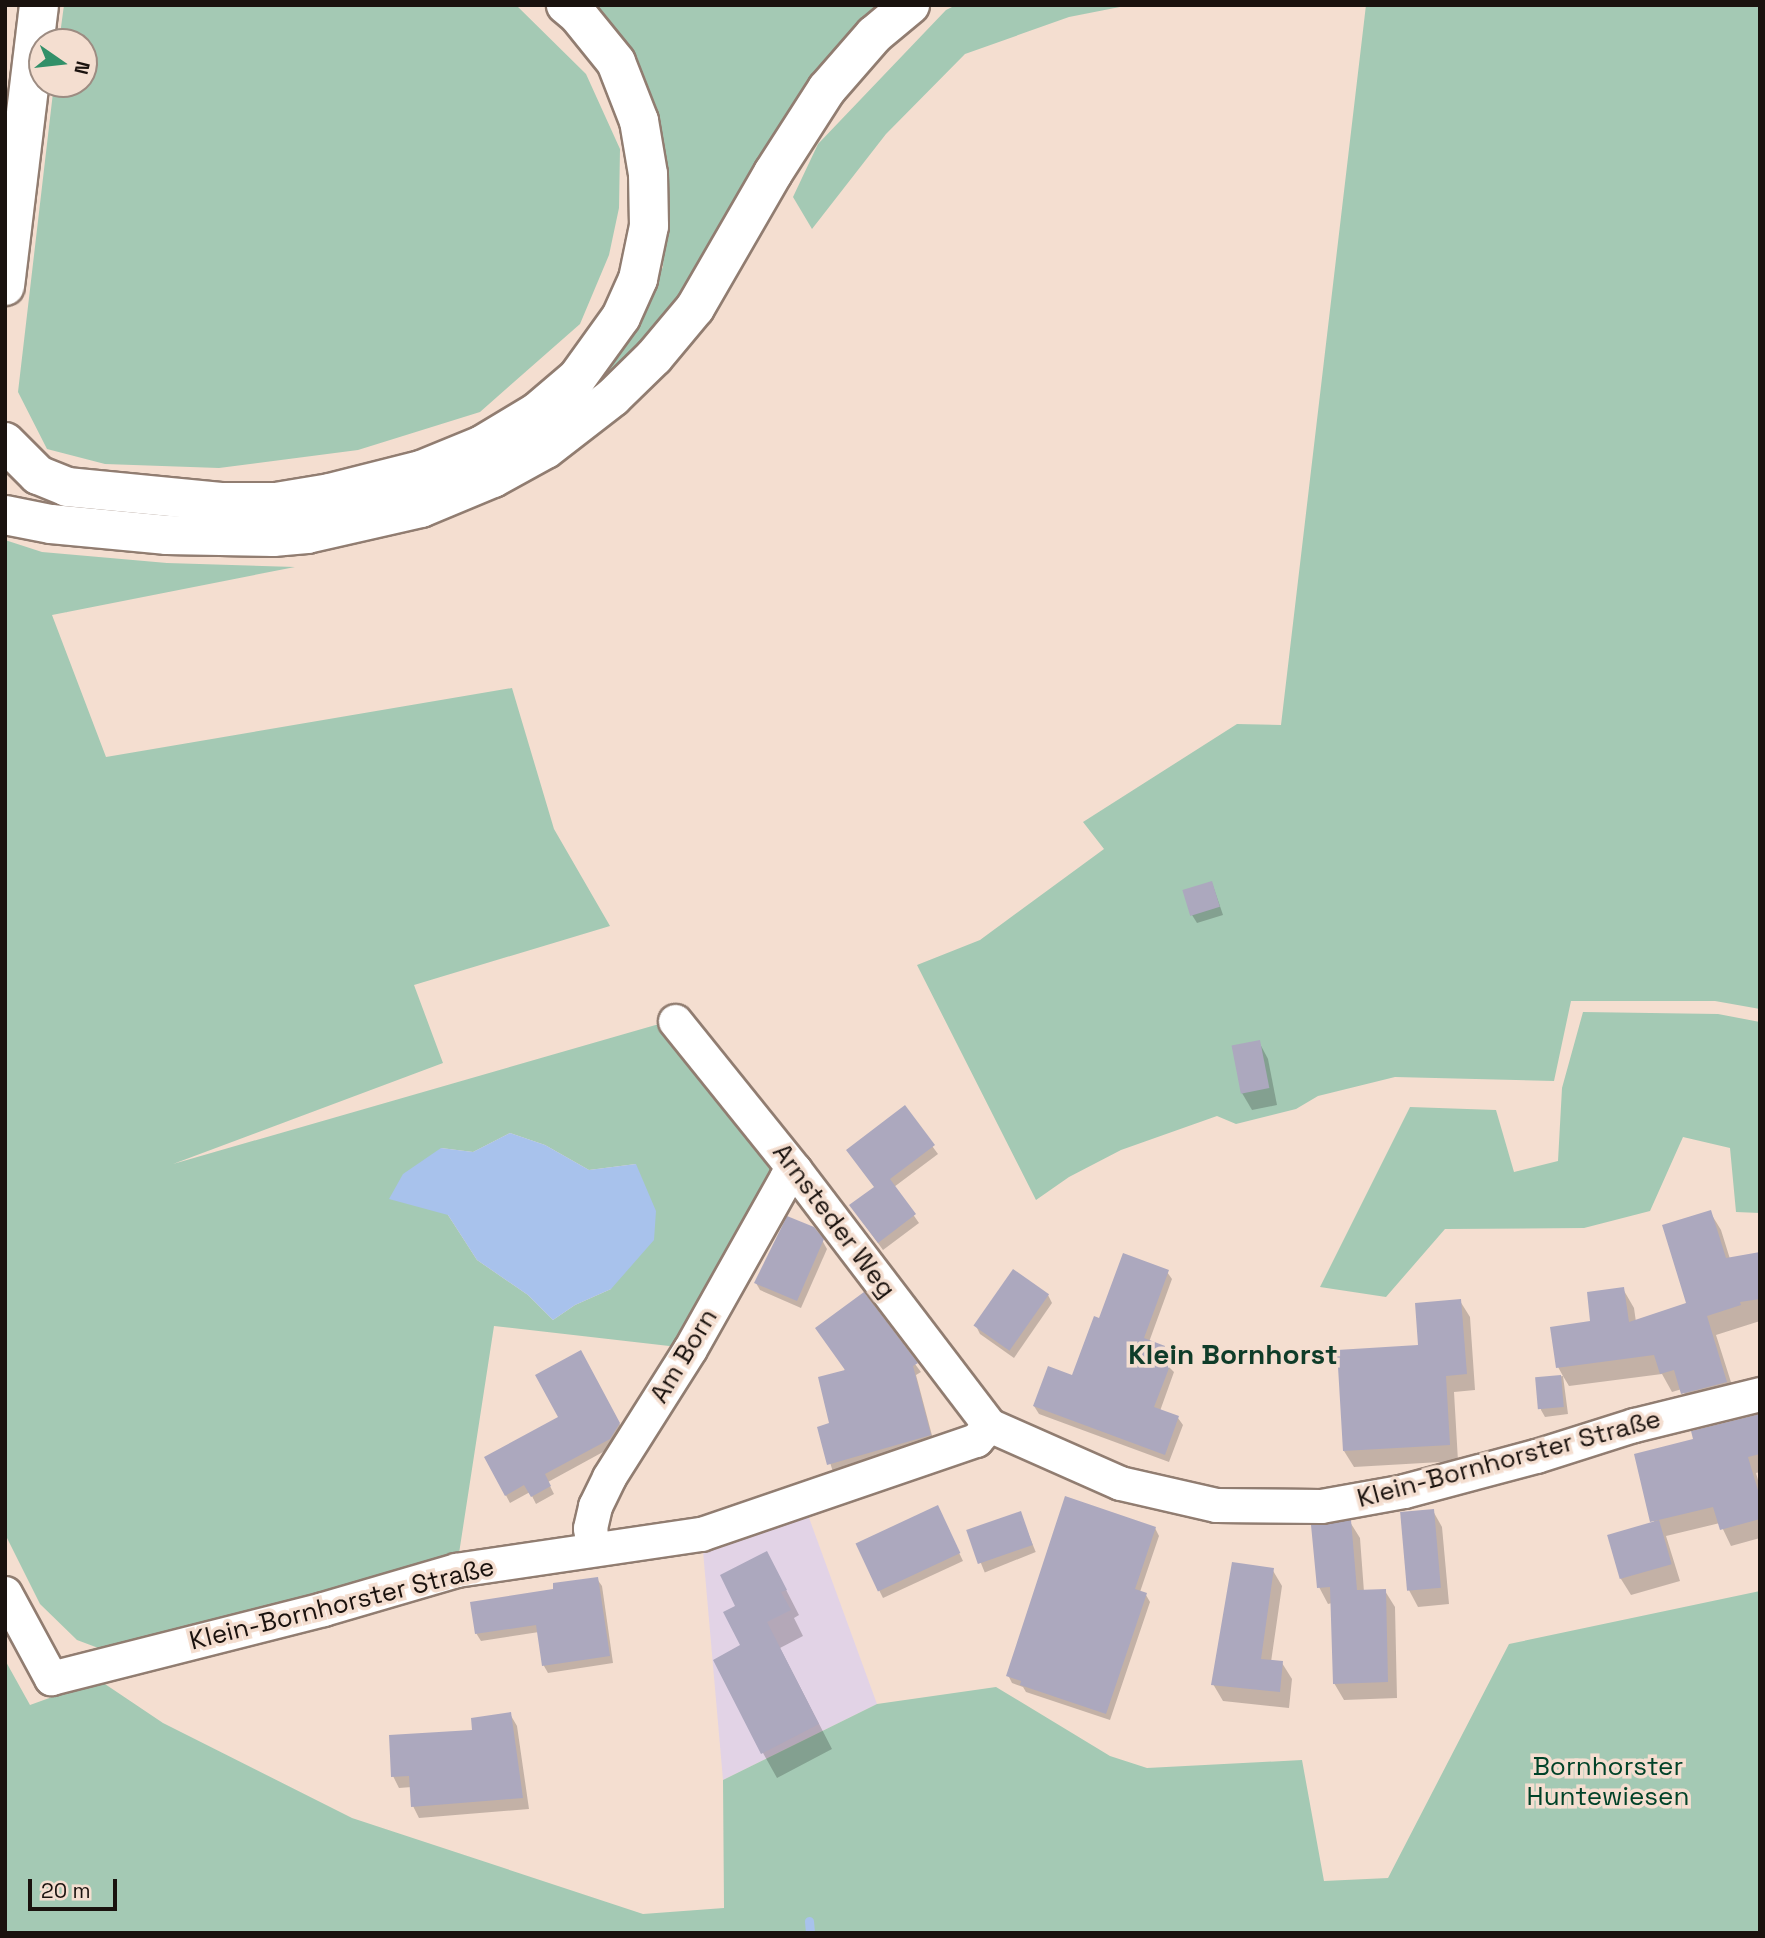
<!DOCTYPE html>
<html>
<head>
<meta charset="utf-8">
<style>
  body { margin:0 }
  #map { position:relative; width:1765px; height:1938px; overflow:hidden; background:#f4ded0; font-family:"Space Grotesk",sans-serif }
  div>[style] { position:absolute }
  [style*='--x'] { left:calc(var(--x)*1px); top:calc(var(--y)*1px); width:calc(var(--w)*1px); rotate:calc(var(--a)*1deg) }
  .commercial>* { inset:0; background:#e2d3e6 }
  .green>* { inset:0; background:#a4c9b4 }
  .water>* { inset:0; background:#a8c2ec }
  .shadow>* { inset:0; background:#0003; transform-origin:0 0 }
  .stream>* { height:9px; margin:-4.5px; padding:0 4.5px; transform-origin:4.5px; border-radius:4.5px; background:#a8c2ec }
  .building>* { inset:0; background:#aca8be; transform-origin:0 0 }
  .roads { filter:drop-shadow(2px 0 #917d71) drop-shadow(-2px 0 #917d71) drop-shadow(0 2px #917d71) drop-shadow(0 -2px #917d71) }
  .minor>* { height:33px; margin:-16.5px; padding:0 16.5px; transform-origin:16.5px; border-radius:16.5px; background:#fff }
  .highway>* { height:38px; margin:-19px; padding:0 19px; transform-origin:19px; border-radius:19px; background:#fff }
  span { translate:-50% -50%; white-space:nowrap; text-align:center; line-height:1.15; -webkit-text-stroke:7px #f4ded0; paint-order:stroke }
  .street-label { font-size:26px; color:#1a120e }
  .park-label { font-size:26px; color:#004228 }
  .neighbourhood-label { font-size:28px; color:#0f3c29; font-weight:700 }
  .frame { position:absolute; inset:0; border:7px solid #1a120e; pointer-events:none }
  .north { position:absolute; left:28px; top:28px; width:70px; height:70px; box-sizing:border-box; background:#f4ded0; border:2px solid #9d8c82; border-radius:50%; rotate:104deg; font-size:19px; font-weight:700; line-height:28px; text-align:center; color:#1a120e }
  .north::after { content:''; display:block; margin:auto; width:24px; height:32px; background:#329069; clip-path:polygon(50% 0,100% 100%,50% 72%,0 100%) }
  .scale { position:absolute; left:28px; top:1879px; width:89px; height:32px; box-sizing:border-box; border:4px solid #1a120e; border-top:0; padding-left:9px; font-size:21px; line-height:24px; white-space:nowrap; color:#1a120e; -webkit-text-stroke:5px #f4ded0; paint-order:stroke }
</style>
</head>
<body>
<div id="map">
  <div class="commercial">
    <i style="clip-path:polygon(808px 1515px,877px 1704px,723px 1780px,703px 1551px)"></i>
  </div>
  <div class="green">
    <i style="clip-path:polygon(64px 5px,516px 5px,586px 74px,620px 149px,619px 208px,609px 255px,580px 324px,480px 412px,358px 450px,219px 468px,105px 464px,47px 449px,18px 392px,54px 84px,84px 84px,84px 42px,59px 42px)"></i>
    <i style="clip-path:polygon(589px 5px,885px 5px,674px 312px,601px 385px,663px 267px,667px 170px,632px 58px)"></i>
    <i style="clip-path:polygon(956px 5px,1130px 5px,1069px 17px,965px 54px,886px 134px,812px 229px,793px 197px,818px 144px,946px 10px)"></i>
    <i style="clip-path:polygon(1366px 5px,1760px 5px,1760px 1009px,1715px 1001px,1571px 1001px,1554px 1081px,1395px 1077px,1318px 1096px,1296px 1109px,1236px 1124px,1217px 1116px,1121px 1150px,1069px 1177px,1036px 1200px,917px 965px,980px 940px,1104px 849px,1083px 822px,1237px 724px,1281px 725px)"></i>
    <i style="clip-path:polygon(evenodd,5px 540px,42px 552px,167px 563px,295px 567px,52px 615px,106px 757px,512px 688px,554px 829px,610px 926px,414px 985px,443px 1063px,173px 1164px,666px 1022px,782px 1171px,678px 1347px,494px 1326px,458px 1560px,101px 1649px,77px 1640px,40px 1604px,5px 1534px,5px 540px,510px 1133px,545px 1145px,589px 1170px,636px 1164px,611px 1289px,575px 1305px,553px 1320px,528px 1295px,477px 1260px,448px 1215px,441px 1148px,473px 1152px,510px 1133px)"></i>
    <i style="clip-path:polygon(1583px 1012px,1718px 1014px,1760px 1022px,1760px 1213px,1736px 1212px,1730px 1148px,1683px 1137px,1650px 1211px,1584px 1228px,1445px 1229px,1386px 1297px,1320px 1287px,1410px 1107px,1496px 1110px,1514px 1172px,1558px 1161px,1562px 1088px)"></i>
    <i style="clip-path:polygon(1760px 1591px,1760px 1933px,5px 1933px,5px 1660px,30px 1705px,99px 1680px,163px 1723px,352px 1818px,643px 1914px,724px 1908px,723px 1780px,877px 1704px,996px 1687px,1110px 1756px,1147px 1768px,1302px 1760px,1324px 1881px,1388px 1878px,1509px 1644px)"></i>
  </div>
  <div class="water">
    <i style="clip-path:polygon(510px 1133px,545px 1145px,589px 1170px,636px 1164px,656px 1211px,654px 1240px,611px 1289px,575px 1305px,553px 1320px,528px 1295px,477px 1260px,448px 1215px,389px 1199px,403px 1174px,441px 1148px,473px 1152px)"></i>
  </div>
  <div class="shadow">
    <i style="clip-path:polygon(1212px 883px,1223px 915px,1197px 923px,1192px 915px)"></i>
    <i style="clip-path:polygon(1259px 1042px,1268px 1059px,1277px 1105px,1252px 1110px,1242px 1093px)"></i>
    <i style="clip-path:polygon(904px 1108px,938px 1154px,894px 1187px,919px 1223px,883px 1250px,856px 1213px,876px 1188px)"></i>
    <i style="clip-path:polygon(1710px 1212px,1721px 1230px,1730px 1259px,1760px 1254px,1760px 1321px,1716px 1335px,1737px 1401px,1694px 1412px,1682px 1389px,1672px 1392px,1662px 1374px,1569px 1386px,1563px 1376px,1568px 1414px,1545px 1417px,1541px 1410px,1537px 1380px,1563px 1376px,1558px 1367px,1623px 1289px,1634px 1308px,1636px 1322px,1688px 1305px)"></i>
    <i style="clip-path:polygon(822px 1240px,827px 1249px,801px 1308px,760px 1290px,756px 1283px)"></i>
    <i style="clip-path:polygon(1167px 1272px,1172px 1279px,1149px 1342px,1163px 1347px,1168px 1355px,1165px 1363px,1174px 1372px,1160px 1411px,1178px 1418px,1183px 1425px,1169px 1462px,1039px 1414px,1034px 1406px,1073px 1377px)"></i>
    <i style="clip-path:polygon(863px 1295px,921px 1372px,916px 1375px,934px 1443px,833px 1472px,819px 1428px,831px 1425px)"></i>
    <i style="clip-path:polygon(1048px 1295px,1052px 1303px,1014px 1358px,980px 1334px,976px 1326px)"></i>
    <i style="clip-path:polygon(1460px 1301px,1470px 1317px,1475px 1390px,1454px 1392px,1458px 1461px,1354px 1467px,1344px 1451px,1420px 1347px)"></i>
    <i style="clip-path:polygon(580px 1352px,624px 1432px,614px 1446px,548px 1482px,554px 1494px,536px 1504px,530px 1492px,510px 1503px,486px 1458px,560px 1418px)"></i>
    <i style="clip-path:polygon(1760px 1416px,1760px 1472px,1756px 1473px,1760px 1487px,1760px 1538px,1731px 1546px,1720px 1523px,1666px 1536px,1680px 1581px,1631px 1595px,1621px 1579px,1609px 1536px,1653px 1523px,1696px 1441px)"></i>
    <i style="clip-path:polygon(1433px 1511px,1442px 1527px,1449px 1604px,1418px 1607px,1409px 1590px)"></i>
    <i style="left:1020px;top:1513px;width:42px;height:55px;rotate:68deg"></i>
    <i style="clip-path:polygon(941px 1515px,963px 1561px,883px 1598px,879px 1590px)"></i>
    <i style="clip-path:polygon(1350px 1522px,1360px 1538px,1364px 1592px,1385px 1591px,1395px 1607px,1397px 1698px,1344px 1700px,1334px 1683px,1332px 1603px,1328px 1604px,1319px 1587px)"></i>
    <i style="clip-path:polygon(1155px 1528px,1159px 1536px,1140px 1592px,1146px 1595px,1150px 1602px,1110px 1720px,1026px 1692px,1023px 1687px,1012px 1683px,1008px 1675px)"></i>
    <i style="clip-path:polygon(1272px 1569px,1282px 1586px,1271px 1662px,1282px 1663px,1292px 1679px,1289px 1708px,1223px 1701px,1213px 1684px)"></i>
    <i style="clip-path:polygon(780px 1578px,799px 1615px,794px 1618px,803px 1636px,780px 1648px,832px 1749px,777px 1778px,763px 1753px,738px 1606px)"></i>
    <i style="clip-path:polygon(597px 1579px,602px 1586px,613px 1663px,548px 1673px,544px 1666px,539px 1632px,481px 1641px,476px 1633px,555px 1590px)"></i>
    <i style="clip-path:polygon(510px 1714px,517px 1726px,529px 1809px,419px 1818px,413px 1806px,412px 1787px,399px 1788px,393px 1776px)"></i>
  </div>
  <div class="stream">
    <i style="--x:809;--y:1921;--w:12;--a:85"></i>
  </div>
  <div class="building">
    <i style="left:1212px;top:881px;width:27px;height:31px;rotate:73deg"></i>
    <i style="left:1260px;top:1040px;width:49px;height:29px;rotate:79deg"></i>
    <i style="clip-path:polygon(905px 1105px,935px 1145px,890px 1179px,916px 1214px,878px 1243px,849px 1205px,874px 1187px,846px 1150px)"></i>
    <i style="clip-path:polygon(1711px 1210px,1726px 1258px,1760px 1252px,1760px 1299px,1740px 1302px,1741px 1305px,1707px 1316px,1727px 1382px,1681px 1394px,1674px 1370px,1660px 1374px,1654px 1355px,1556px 1368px,1550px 1327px,1590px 1321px,1587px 1292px,1624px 1287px,1629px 1322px,1686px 1303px,1662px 1225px)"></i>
    <i style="clip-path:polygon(787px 1216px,814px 1227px,824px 1239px,797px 1301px,754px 1283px)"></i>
    <i style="clip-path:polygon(1123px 1253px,1169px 1270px,1144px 1338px,1165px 1346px,1160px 1359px,1171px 1363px,1154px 1407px,1179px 1416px,1165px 1455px,1033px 1406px,1048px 1366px,1072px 1375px,1094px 1316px,1099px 1318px)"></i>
    <i style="left:1013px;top:1269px;width:44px;height:69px;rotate:35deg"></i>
    <i style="clip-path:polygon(864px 1292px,918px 1363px,913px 1366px,931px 1435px,827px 1465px,817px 1427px,829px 1423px,818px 1377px,845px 1370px,815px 1328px)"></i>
    <i style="clip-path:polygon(1461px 1299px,1467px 1374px,1446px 1376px,1450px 1445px,1343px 1451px,1337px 1350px,1418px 1345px,1415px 1303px)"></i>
    <i style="clip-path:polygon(581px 1350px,620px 1423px,610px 1439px,545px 1474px,551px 1486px,531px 1497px,524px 1485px,505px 1496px,484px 1457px,558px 1417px,535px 1375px)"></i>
    <i style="left:1561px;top:1375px;width:32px;height:26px;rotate:85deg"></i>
    <i style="clip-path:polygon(1760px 1414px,1760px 1454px,1748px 1457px,1760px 1497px,1760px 1519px,1720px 1530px,1713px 1507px,1650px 1522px,1634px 1454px,1693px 1439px,1691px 1431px)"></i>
    <i style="clip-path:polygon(1065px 1496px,1156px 1527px,1135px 1589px,1147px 1593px,1106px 1714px,1020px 1685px,1021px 1681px,1006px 1676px)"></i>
    <i style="left:938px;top:1505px;width:53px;height:91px;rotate:65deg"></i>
    <i style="left:1434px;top:1509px;width:79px;height:34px;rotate:85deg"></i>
    <i style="left:1021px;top:1511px;width:36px;height:58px;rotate:71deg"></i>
    <i style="clip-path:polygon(1351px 1520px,1357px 1590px,1386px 1589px,1388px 1682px,1333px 1684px,1330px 1587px,1317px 1588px,1311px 1525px)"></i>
    <i style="left:1659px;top:1520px;width:46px;height:54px;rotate:74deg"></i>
    <i style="clip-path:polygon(767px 1551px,787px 1590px,781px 1592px,791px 1610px,767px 1622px,819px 1724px,761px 1754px,713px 1660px,740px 1645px,723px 1612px,735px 1606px,720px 1575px)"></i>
    <i style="clip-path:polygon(1232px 1562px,1274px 1568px,1261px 1659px,1283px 1661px,1280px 1692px,1211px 1685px)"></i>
    <i style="clip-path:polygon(598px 1577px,610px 1656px,542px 1666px,536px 1625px,475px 1634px,470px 1602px,553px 1589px,553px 1583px)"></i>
    <i style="clip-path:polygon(511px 1712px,523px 1798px,411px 1807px,409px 1776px,391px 1777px,389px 1735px,472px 1730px,471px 1718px)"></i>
  </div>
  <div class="roads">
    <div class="minor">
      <i style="--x:675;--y:1021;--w:191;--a:51.2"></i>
      <i style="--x:795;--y:1170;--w:320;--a:52.7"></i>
      <i style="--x:989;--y:1425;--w:143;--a:23.9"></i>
      <i style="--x:1120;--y:1483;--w:98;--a:12.9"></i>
      <i style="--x:1216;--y:1505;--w:105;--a:0.5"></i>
      <i style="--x:1321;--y:1506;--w:84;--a:-10.2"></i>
      <i style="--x:1404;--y:1491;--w:137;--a:-14.9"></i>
      <i style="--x:1536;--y:1456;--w:103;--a:-17.6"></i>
      <i style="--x:1634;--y:1425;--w:130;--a:-13.8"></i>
      <i style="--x:593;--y:1549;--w:21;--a:-98"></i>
      <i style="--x:590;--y:1528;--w:23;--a:-77"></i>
      <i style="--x:595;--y:1506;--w:32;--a:-64"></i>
      <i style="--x:609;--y:1477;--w:151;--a:-57.7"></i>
      <i style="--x:690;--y:1349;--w:196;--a:-60.7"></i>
      <i style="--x:786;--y:1178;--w:12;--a:-42"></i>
      <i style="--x:5;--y:1593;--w:97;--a:61.6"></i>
      <i style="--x:51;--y:1678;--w:281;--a:-14.2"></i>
      <i style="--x:323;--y:1609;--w:139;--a:-16.3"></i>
      <i style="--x:456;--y:1570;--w:248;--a:-8.4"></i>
      <i style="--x:701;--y:1534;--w:291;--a:-18.9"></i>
      <i style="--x:976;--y:1440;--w:20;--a:-49"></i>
    </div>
    <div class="highway">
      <i style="--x:5;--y:286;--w:283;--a:-83.1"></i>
      <i style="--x:5;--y:442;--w:47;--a:45"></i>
      <i style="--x:38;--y:475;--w:31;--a:22"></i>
      <i style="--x:67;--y:487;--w:157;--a:5.5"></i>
      <i style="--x:223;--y:502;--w:53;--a:0"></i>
      <i style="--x:276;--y:502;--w:55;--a:-9.5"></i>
      <i style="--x:330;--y:493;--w:94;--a:-14.2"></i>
      <i style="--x:421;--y:470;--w:66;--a:-22.3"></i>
      <i style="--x:482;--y:445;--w:64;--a:-31"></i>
      <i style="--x:537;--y:412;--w:52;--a:-40.4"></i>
      <i style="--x:577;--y:378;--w:75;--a:-54.2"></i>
      <i style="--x:621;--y:317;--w:42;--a:-65.9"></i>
      <i style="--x:638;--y:279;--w:54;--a:-78.3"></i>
      <i style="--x:649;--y:226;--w:52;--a:-91.1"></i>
      <i style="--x:648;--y:174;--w:54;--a:-99.6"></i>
      <i style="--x:639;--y:121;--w:63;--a:-111.3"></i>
      <i style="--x:616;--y:62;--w:60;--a:-129"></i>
      <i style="--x:578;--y:15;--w:16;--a:-140"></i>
      <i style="--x:5;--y:515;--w:47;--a:11.1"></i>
      <i style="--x:51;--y:524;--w:117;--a:5.4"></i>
      <i style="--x:167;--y:535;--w:106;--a:1.1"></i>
      <i style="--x:273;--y:537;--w:34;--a:-5"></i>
      <i style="--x:307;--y:534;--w:117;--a:-12.8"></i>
      <i style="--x:421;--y:508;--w:78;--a:-22.6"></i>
      <i style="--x:493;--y:478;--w:60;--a:-28.7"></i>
      <i style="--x:546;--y:449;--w:85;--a:-37.8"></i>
      <i style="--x:613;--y:397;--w:57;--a:-44.3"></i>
      <i style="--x:654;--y:357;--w:64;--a:-50.1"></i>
      <i style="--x:695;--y:308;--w:156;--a:-60"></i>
      <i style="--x:773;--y:173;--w:100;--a:-57.3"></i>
      <i style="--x:827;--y:89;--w:72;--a:-49"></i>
      <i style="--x:874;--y:35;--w:47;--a:-39.8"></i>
    </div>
  </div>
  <div class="street-label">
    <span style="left:834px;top:1221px;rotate:53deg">Arnsteder Weg</span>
    <span style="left:684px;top:1356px;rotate:-59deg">Am Born</span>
    <span style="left:1509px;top:1459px;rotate:-15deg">Klein-Bornhorster Straße</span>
    <span style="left:342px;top:1604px;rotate:-14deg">Klein-Bornhorster Straße</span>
  </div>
  <div class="park-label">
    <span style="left:1608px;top:1782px">Bornhorster<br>Huntewiesen</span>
  </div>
  <div class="neighbourhood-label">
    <span style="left:1233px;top:1354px">Klein Bornhorst</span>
  </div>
  <div class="frame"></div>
  <div class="north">N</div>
  <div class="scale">20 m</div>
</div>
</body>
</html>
